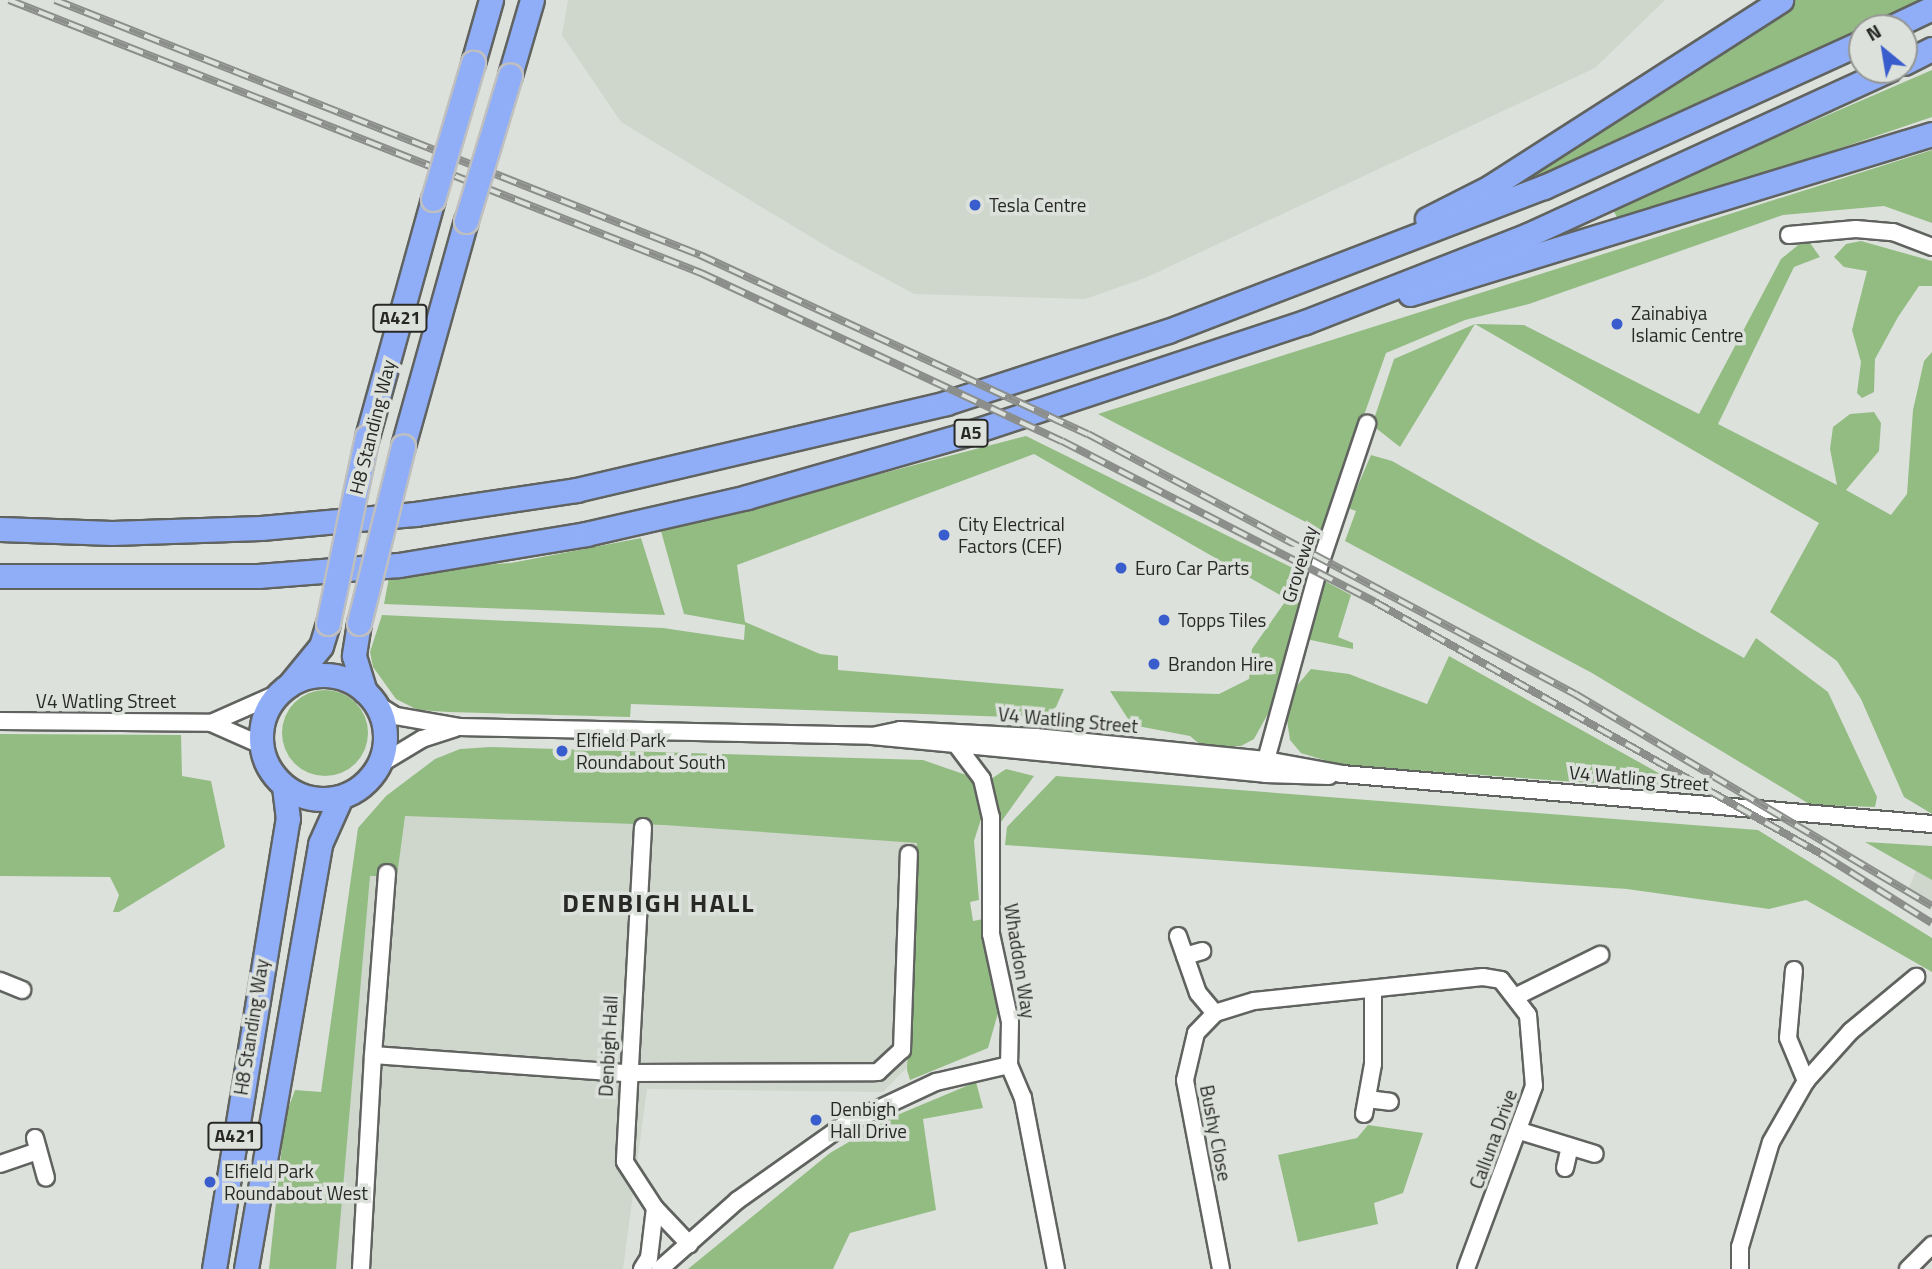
<!DOCTYPE html>
<html>
<head>
<meta charset="utf-8">
<style>
  body { margin:0 }
  #map { position:relative; width:1932px; height:1269px; overflow:hidden; background:#dde1dc; font-family:"Titillium Web",sans-serif }
  div>[style] { position:absolute }
  [style*='--x'] { left:calc(var(--x)*1px); top:calc(var(--y)*1px); width:calc(var(--w)*1px); rotate:calc(var(--a)*1deg) }
  .built>* { inset:0; background:#cfd6cb }
  .green>* { inset:0; background:#93bc83 }
  .round { border-radius:50% }
  .roads { filter:drop-shadow(2px 0 #60635f) drop-shadow(-2px 0 #60635f) drop-shadow(0 2px #60635f) drop-shadow(0 -2px #60635f) }
  .minor>* { height:16px; margin:-8px; padding:0 8px; transform-origin:8px; border-radius:8px; background:#fff }
  .highway>* { height:23px; margin:-11.5px; padding:0 11.5px; transform-origin:11.5px; border-radius:11.5px; background:#90aef8 }
  .highway>.ring { margin:-11.5px; padding:0; box-sizing:content-box; background:none; border:23px solid #90aef8; border-radius:50% }
  .rail>* { height:8px; margin-top:-4px; transform-origin:0; background:repeating-linear-gradient(90deg,#dde1dc 0 16px,#8b8e8a 0 32px); box-sizing:border-box; border-block:2px solid #8b8e8a }
  .bridges { filter:drop-shadow(2px 0 #bebfbe) drop-shadow(-2px 0 #bebfbe) drop-shadow(0 2px #bebfbe) drop-shadow(0 -2px #bebfbe) }
  .highway-bridge>* { height:23px; margin:-11.5px; padding:0 11.5px; transform-origin:11.5px; border-radius:11.5px; background:#90aef8 }
  .dots>* { width:19px; height:19px; translate:-50% -50%; box-sizing:border-box; border:4px solid #dde1dc; border-radius:50% }
  span { translate:-50% -50%; white-space:nowrap; text-align:center; line-height:1.15; -webkit-text-stroke:7px #dde1dc; paint-order:stroke }
  .shield-label span { padding:2px 5px; background:#dde1dc; border:2px solid; border-radius:5px; -webkit-text-stroke-width:0 }
  .shield-label { font-size:18px; color:#282927; font-weight:700 }
  .poi-label { font-size:19px; color:#282927 }
  .left { translate:0 -50%; text-align:left }
  .street-label { font-size:19px; color:#282927 }
  .district-label { font-size:26px; color:#282927; font-weight:700; letter-spacing:2px }
  .north { position:absolute; left:1848px; top:14px; width:70px; height:70px; box-sizing:border-box; background:#dde1dc; border:2px solid #959794; border-radius:50%; rotate:330deg; font-size:19px; font-weight:700; line-height:28px; text-align:center; color:#282927 }
  .north::after { content:''; display:block; margin:auto; width:24px; height:32px; background:#3a5dce; clip-path:polygon(50% 0,100% 100%,50% 72%,0 100%) }
</style>
</head>
<body>
<div id="map">
  <div class="built">
    <i style="clip-path:polygon(568px 0,1665px 0,1595px 68px,1145px 278px,1085px 299px,914px 294px,831px 249px,621px 122px,562px 35px)"></i>
    <i style="clip-path:polygon(401px 804px,941px 828px,929px 1045px,883px 1092px,647px 1089px,623px 1269px,328px 1269px,368px 823px)"></i>
    <i style="clip-path:polygon(1916px 871px,1932px 880px,1932px 910px,1906px 895px)"></i>
  </div>
  <div class="green">
    <i style="clip-path:polygon(1794px 0,1925px 0,1530px 185px,1524px 178px)"></i>
    <i style="clip-path:polygon(1932px 70px,1932px 117px,1620px 223px,1612px 208px)"></i>
    <i style="clip-path:polygon(1932px 150px,1932px 223px,1884px 206px,1783px 215px,1529px 304px,1465px 320px,1386px 353px,1323px 531px,1098px 414px)"></i>
    <i style="clip-path:polygon(1861px 241px,1932px 261px,1932px 286px,1919px 286px,1898px 317px,1875px 359px,1874px 392px,1862px 398px,1857px 393px,1861px 362px,1852px 330px,1867px 271px,1844px 267px,1834px 257px,1846px 244px)"></i>
    <i style="clip-path:polygon(1802px 242px,1810px 243px,1820px 257px,1794px 267px,1718px 424px,1837px 485px,1830px 449px,1833px 427px,1850px 414px,1874px 412px,1881px 423px,1879px 451px,1846px 490px,1891px 515px,1907px 494px,1913px 410px,1924px 361px,1932px 352px,1932px 814px,1904px 797px,1861px 699px,1837px 661px,1770px 612px,1819px 523px,1475px 324px,1400px 447px,1372px 425px,1394px 359px,1475px 324px,1524px 325px,1699px 414px,1781px 259px)"></i>
    <i style="clip-path:polygon(1026px 436px,1299px 571px,1288px 598px,1300px 603px,1270px 710px,1254px 739px,1241px 746px,1203px 747px,1190px 736px,1132px 725px,1110px 691px,1219px 694px,1249px 679px,1252px 649px,1287px 599px,1034px 454px,737px 565px,745px 622px,820px 654px,838px 656px,838px 670px,1064px 689px,1056px 707px,1040px 718px,631px 704px,630px 717px,449px 712px,418px 710px,396px 699px,373px 667px,370px 652px,382px 615px,663px 628px,744px 640px,745px 625px,684px 614px,661px 531px)"></i>
    <i style="clip-path:polygon(1371px 455px,1392px 461px,1744px 658px,1756px 638px,1828px 692px,1877px 797px,1875px 807px,1811px 805px,1592px 673px,1345px 541px,1356px 511px,1348px 508px)"></i>
    <i style="clip-path:polygon(641px 538px,665px 615px,384px 604px,390px 572px,511px 563px)"></i>
    <i style="clip-path:polygon(1321px 579px,1351px 595px,1338px 637px,1353px 643px,1353px 649px,1306px 639px)"></i>
    <i style="clip-path:polygon(1449px 656px,1689px 790px,1340px 765px,1301px 753px,1290px 740px,1287px 720px,1294px 689px,1311px 669px,1349px 674px,1427px 704px)"></i>
    <i class="round" style="left:282px;top:690px;width:86px;height:86px"></i>
    <i style="clip-path:polygon(0 734px,181px 735px,182px 776px,211px 781px,225px 847px,119px 912px,113px 912px,119px 895px,110px 877px,0 876px)"></i>
    <i style="clip-path:polygon(490px 747px,923px 760px,972px 777px,983px 813px,974px 841px,979px 900px,970px 902px,973px 921px,983px 919px,998px 1013px,988px 1048px,910px 1080px,907px 1070px,917px 843px,664px 825px,405px 816px,397px 876px,370px 876px,336px 1269px,269px 1269px,285px 1117px,295px 1090px,321px 1092px,358px 828px,386px 796px,435px 759px,460px 749px)"></i>
    <i style="clip-path:polygon(1006px 769px,1034px 776px,1001px 822px,991px 779px)"></i>
    <i style="clip-path:polygon(1056px 776px,1758px 830px,1932px 938px,1932px 972px,1806px 900px,1769px 909px,1627px 889px,1005px 845px,1007px 827px)"></i>
    <i style="clip-path:polygon(1865px 842px,1932px 846px,1932px 880px,1916px 871px)"></i>
    <i style="clip-path:polygon(976px 1082px,983px 1108px,923px 1119px,936px 1210px,850px 1233px,833px 1269px,688px 1269px,830px 1153px,890px 1118px)"></i>
    <i style="clip-path:polygon(1368px 1125px,1423px 1133px,1403px 1193px,1374px 1203px,1378px 1224px,1298px 1242px,1278px 1155px,1357px 1138px)"></i>
  </div>
  <div class="roads">
    <div class="minor">
      <i style="--x:1789;--y:235;--w:67;--a:-5.1"></i>
      <i style="--x:1856;--y:229;--w:37;--a:5"></i>
      <i style="--x:1893;--y:232;--w:42;--a:21"></i>
      <i style="--x:375;--y:703;--w:25;--a:32"></i>
      <i style="--x:396;--y:716;--w:64;--a:9.9"></i>
      <i style="--x:459;--y:727;--w:413;--a:1.2"></i>
      <i style="--x:872;--y:736;--w:395;--a:5.5"></i>
      <i style="--x:1265;--y:774;--w:64;--a:1.8"></i>
      <i style="--x:0;--y:721;--w:211;--a:0.5"></i>
      <i style="--x:211;--y:723;--w:74;--a:-23.8"></i>
      <i style="--x:211;--y:723;--w:55;--a:23.7"></i>
      <i style="--x:872;--y:736;--w:29;--a:-12"></i>
      <i style="--x:900;--y:730;--w:136;--a:2.9"></i>
      <i style="--x:1036;--y:737;--w:231;--a:5.7"></i>
      <i style="--x:1266;--y:760;--w:77;--a:10.4"></i>
      <i style="--x:1342;--y:774;--w:592;--a:4.84"></i>
      <i style="--x:958;--y:747;--w:40;--a:53"></i>
      <i style="--x:982;--y:779;--w:39;--a:77"></i>
      <i style="--x:991;--y:817;--w:117;--a:90"></i>
      <i style="--x:991;--y:934;--w:90;--a:77.8"></i>
      <i style="--x:1010;--y:1022;--w:43;--a:91.3"></i>
      <i style="--x:1009;--y:1065;--w:36;--a:67"></i>
      <i style="--x:1023;--y:1098;--w:174;--a:79.1"></i>
      <i style="--x:1266;--y:760;--w:206;--a:-74.6"></i>
      <i style="--x:1321;--y:561;--w:145;--a:-71.4"></i>
      <i style="--x:379;--y:765;--w:50;--a:-31.2"></i>
      <i style="--x:422;--y:739;--w:35;--a:-18"></i>
      <i style="--x:643;--y:827;--w:335;--a:93.1"></i>
      <i style="--x:625;--y:1162;--w:55;--a:56.9"></i>
      <i style="--x:655;--y:1208;--w:50;--a:46.6"></i>
      <i style="--x:387;--y:873;--w:183;--a:94.4"></i>
      <i style="--x:373;--y:1055;--w:255;--a:4.1"></i>
      <i style="--x:627;--y:1073;--w:251;--a:-0.2"></i>
      <i style="--x:878;--y:1072;--w:33;--a:-43"></i>
      <i style="--x:902;--y:1050;--w:196;--a:-88"></i>
      <i style="--x:1178;--y:936;--w:60;--a:70.7"></i>
      <i style="--x:1198;--y:993;--w:26;--a:50"></i>
      <i style="--x:1185;--y:956;--w:18;--a:-16"></i>
      <i style="--x:1794;--y:970;--w:68;--a:95"></i>
      <i style="--x:1788;--y:1038;--w:47;--a:67.3"></i>
      <i style="--x:0;--y:981;--w:24;--a:22"></i>
      <i style="--x:1517;--y:996;--w:93;--a:-26.3"></i>
      <i style="--x:1367;--y:1099;--w:23;--a:7"></i>
      <i style="--x:1364;--y:1114;--w:51;--a:-79.8"></i>
      <i style="--x:1373;--y:1064;--w:74;--a:-90"></i>
      <i style="--x:1520;--y:1131;--w:78;--a:17"></i>
      <i style="--x:35;--y:1138;--w:41;--a:74.6"></i>
      <i style="--x:0;--y:1164;--w:40;--a:-18.9"></i>
      <i style="--x:1565;--y:1168;--w:22;--a:-77"></i>
      <i style="--x:361;--y:1269;--w:214;--a:-86.8"></i>
      <i style="--x:642;--y:1269;--w:13;--a:-58"></i>
      <i style="--x:649;--y:1258;--w:50;--a:-83.2"></i>
      <i style="--x:660;--y:1269;--w:104;--a:-41.5"></i>
      <i style="--x:738;--y:1200;--w:130;--a:-35.3"></i>
      <i style="--x:844;--y:1125;--w:102;--a:-25.1"></i>
      <i style="--x:936;--y:1082;--w:75;--a:-13.1"></i>
      <i style="--x:1221;--y:1269;--w:192;--a:-100.8"></i>
      <i style="--x:1185;--y:1080;--w:48;--a:-76.8"></i>
      <i style="--x:1196;--y:1033;--w:28;--a:-46"></i>
      <i style="--x:1215;--y:1013;--w:41;--a:-17.1"></i>
      <i style="--x:1254;--y:1001;--w:230;--a:-6"></i>
      <i style="--x:1483;--y:977;--w:18;--a:9"></i>
      <i style="--x:1501;--y:980;--w:44;--a:52.4"></i>
      <i style="--x:1528;--y:1015;--w:71;--a:85.2"></i>
      <i style="--x:1534;--y:1086;--w:195;--a:110.4"></i>
      <i style="--x:1740;--y:1269;--w:22;--a:-90"></i>
      <i style="--x:1740;--y:1247;--w:109;--a:-73.6"></i>
      <i style="--x:1771;--y:1142;--w:70;--a:-60.2"></i>
      <i style="--x:1806;--y:1081;--w:67;--a:-48"></i>
      <i style="--x:1851;--y:1031;--w:85;--a:-39.7"></i>
      <i style="--x:1908;--y:1269;--w:34;--a:-45"></i>
    </div>
    <div class="highway">
      <i style="--x:1890;--y:28;--w:47;--a:-25.5"></i>
      <i style="--x:473;--y:63;--w:66;--a:-74.1"></i>
      <i style="--x:1904;--y:63;--w:31;--a:-27"></i>
      <i style="--x:510;--y:75;--w:78;--a:-73.7"></i>
      <i style="--x:1427;--y:219;--w:71;--a:-26.9"></i>
      <i style="--x:1490;--y:187;--w:346;--a:-32.7"></i>
      <i style="--x:1410;--y:294;--w:546;--a:-17.04"></i>
      <i style="--x:367;--y:437;--w:247;--a:-74.5"></i>
      <i style="--x:403;--y:446;--w:234;--a:-74.4"></i>
      <i style="--x:0;--y:529;--w:112;--a:2"></i>
      <i style="--x:112;--y:533;--w:149;--a:-1.9"></i>
      <i style="--x:261;--y:528;--w:156;--a:-5.2"></i>
      <i style="--x:416;--y:514;--w:162;--a:-8.5"></i>
      <i style="--x:576;--y:490;--w:380;--a:-13.2"></i>
      <i style="--x:946;--y:403;--w:233;--a:-18"></i>
      <i style="--x:1168;--y:331;--w:403;--a:-21"></i>
      <i style="--x:1544;--y:187;--w:349;--a:-24.5"></i>
      <i style="--x:0;--y:576;--w:258;--a:0"></i>
      <i style="--x:258;--y:576;--w:141;--a:-4.5"></i>
      <i style="--x:399;--y:565;--w:190;--a:-9.4"></i>
      <i style="--x:586;--y:534;--w:165;--a:-12.9"></i>
      <i style="--x:747;--y:497;--w:228;--a:-16"></i>
      <i style="--x:966;--y:434;--w:357;--a:-18.3"></i>
      <i style="--x:1305;--y:322;--w:239;--a:-21.3"></i>
      <i style="--x:1528;--y:235;--w:397;--a:-24.6"></i>
      <i style="--x:359;--y:623;--w:33;--a:99"></i>
      <i style="--x:354;--y:656;--w:37;--a:73"></i>
      <i class="ring" style="left:261px;top:675px;width:101px;height:101px"></i>
      <i style="--x:289;--y:685;--w:50;--a:-50.6"></i>
      <i style="--x:321;--y:646;--w:24;--a:-73"></i>
      <i style="--x:214;--y:1269;--w:456;--a:-80.7"></i>
      <i style="--x:288;--y:819;--w:33;--a:-97"></i>
      <i style="--x:246;--y:1269;--w:431;--a:-80.1"></i>
      <i style="--x:320;--y:844;--w:51;--a:-65.9"></i>
    </div>
  </div>
  <div class="rail">
    <i style="--x:9;--y:0;--w:744;--a:21.53"></i>
    <i style="--x:701;--y:273;--w:398;--a:25"></i>
    <i style="--x:1062;--y:441;--w:352;--a:27.2"></i>
    <i style="--x:1375;--y:602;--w:515;--a:29.45"></i>
    <i style="--x:1823;--y:855;--w:128;--a:32"></i>
    <i style="--x:55;--y:0;--w:694;--a:21.57"></i>
    <i style="--x:700;--y:255;--w:427;--a:24.8"></i>
    <i style="--x:1088;--y:434;--w:552;--a:28.1"></i>
    <i style="--x:1575;--y:694;--w:415;--a:30.7"></i>
  </div>
  <div class="bridges">
    <div class="highway-bridge">
      <i style="--x:433;--y:199;--w:142;--a:-73.6"></i>
      <i style="--x:466;--y:221;--w:152;--a:-73.2"></i>
      <i style="--x:328;--y:623;--w:190;--a:-78.2"></i>
      <i style="--x:359;--y:623;--w:182;--a:-76"></i>
    </div>
  </div>
  <div class="dots">
    <i style="left:975px;top:205px;background:#3a5dce"></i>
    <i style="left:1617px;top:324px;background:#3a5dce"></i>
    <i style="left:944px;top:535px;background:#3a5dce"></i>
    <i style="left:1121px;top:568px;background:#3a5dce"></i>
    <i style="left:1164px;top:620px;background:#3a5dce"></i>
    <i style="left:1154px;top:664px;background:#3a5dce"></i>
    <i style="left:562px;top:751px;background:#3a5dce"></i>
    <i style="left:816px;top:1120px;background:#3a5dce"></i>
    <i style="left:210px;top:1182px;background:#3a5dce"></i>
  </div>
  <div class="shield-label">
    <span style="left:400px;top:318px">A421</span>
    <span style="left:971px;top:433px">A5</span>
    <span style="left:235px;top:1136px">A421</span>
  </div>
  <div class="poi-label">
    <span class="left" style="left:989px;top:205px">Tesla Centre</span>
    <span class="left" style="left:1631px;top:324px">Zainabiya<br>Islamic Centre</span>
    <span class="left" style="left:958px;top:535px">City Electrical<br>Factors (CEF)</span>
    <span class="left" style="left:1135px;top:568px">Euro Car Parts</span>
    <span class="left" style="left:1178px;top:620px">Topps Tiles</span>
    <span class="left" style="left:1168px;top:664px">Brandon Hire</span>
    <span class="left" style="left:576px;top:751px">Elfield Park<br>Roundabout South</span>
    <span class="left" style="left:830px;top:1120px">Denbigh<br>Hall Drive</span>
    <span class="left" style="left:224px;top:1182px">Elfield Park<br>Roundabout West</span>
  </div>
  <div class="street-label">
    <span style="left:372px;top:427px;rotate:-76deg">H8 Standing Way</span>
    <span style="left:1299px;top:564px;rotate:-73deg">Groveway</span>
    <span style="left:106px;top:701px">V4 Watling Street</span>
    <span style="left:1068px;top:720px;rotate:5deg">V4 Watling Street</span>
    <span style="left:1639px;top:778px;rotate:5deg">V4 Watling Street</span>
    <span style="left:1020px;top:961px;rotate:81deg">Whaddon Way</span>
    <span style="left:251px;top:1027px;rotate:-81deg">H8 Standing Way</span>
    <span style="left:608px;top:1046px;rotate:-87deg">Denbigh Hall</span>
    <span style="left:1216px;top:1133px;rotate:79deg">Bushy Close</span>
    <span style="left:1493px;top:1139px;rotate:-70deg">Calluna Drive</span>
  </div>
  <div class="district-label">
    <span style="left:659px;top:903px">DENBIGH HALL</span>
  </div>
  <div class="north">N</div>
</div>
</body>
</html>
